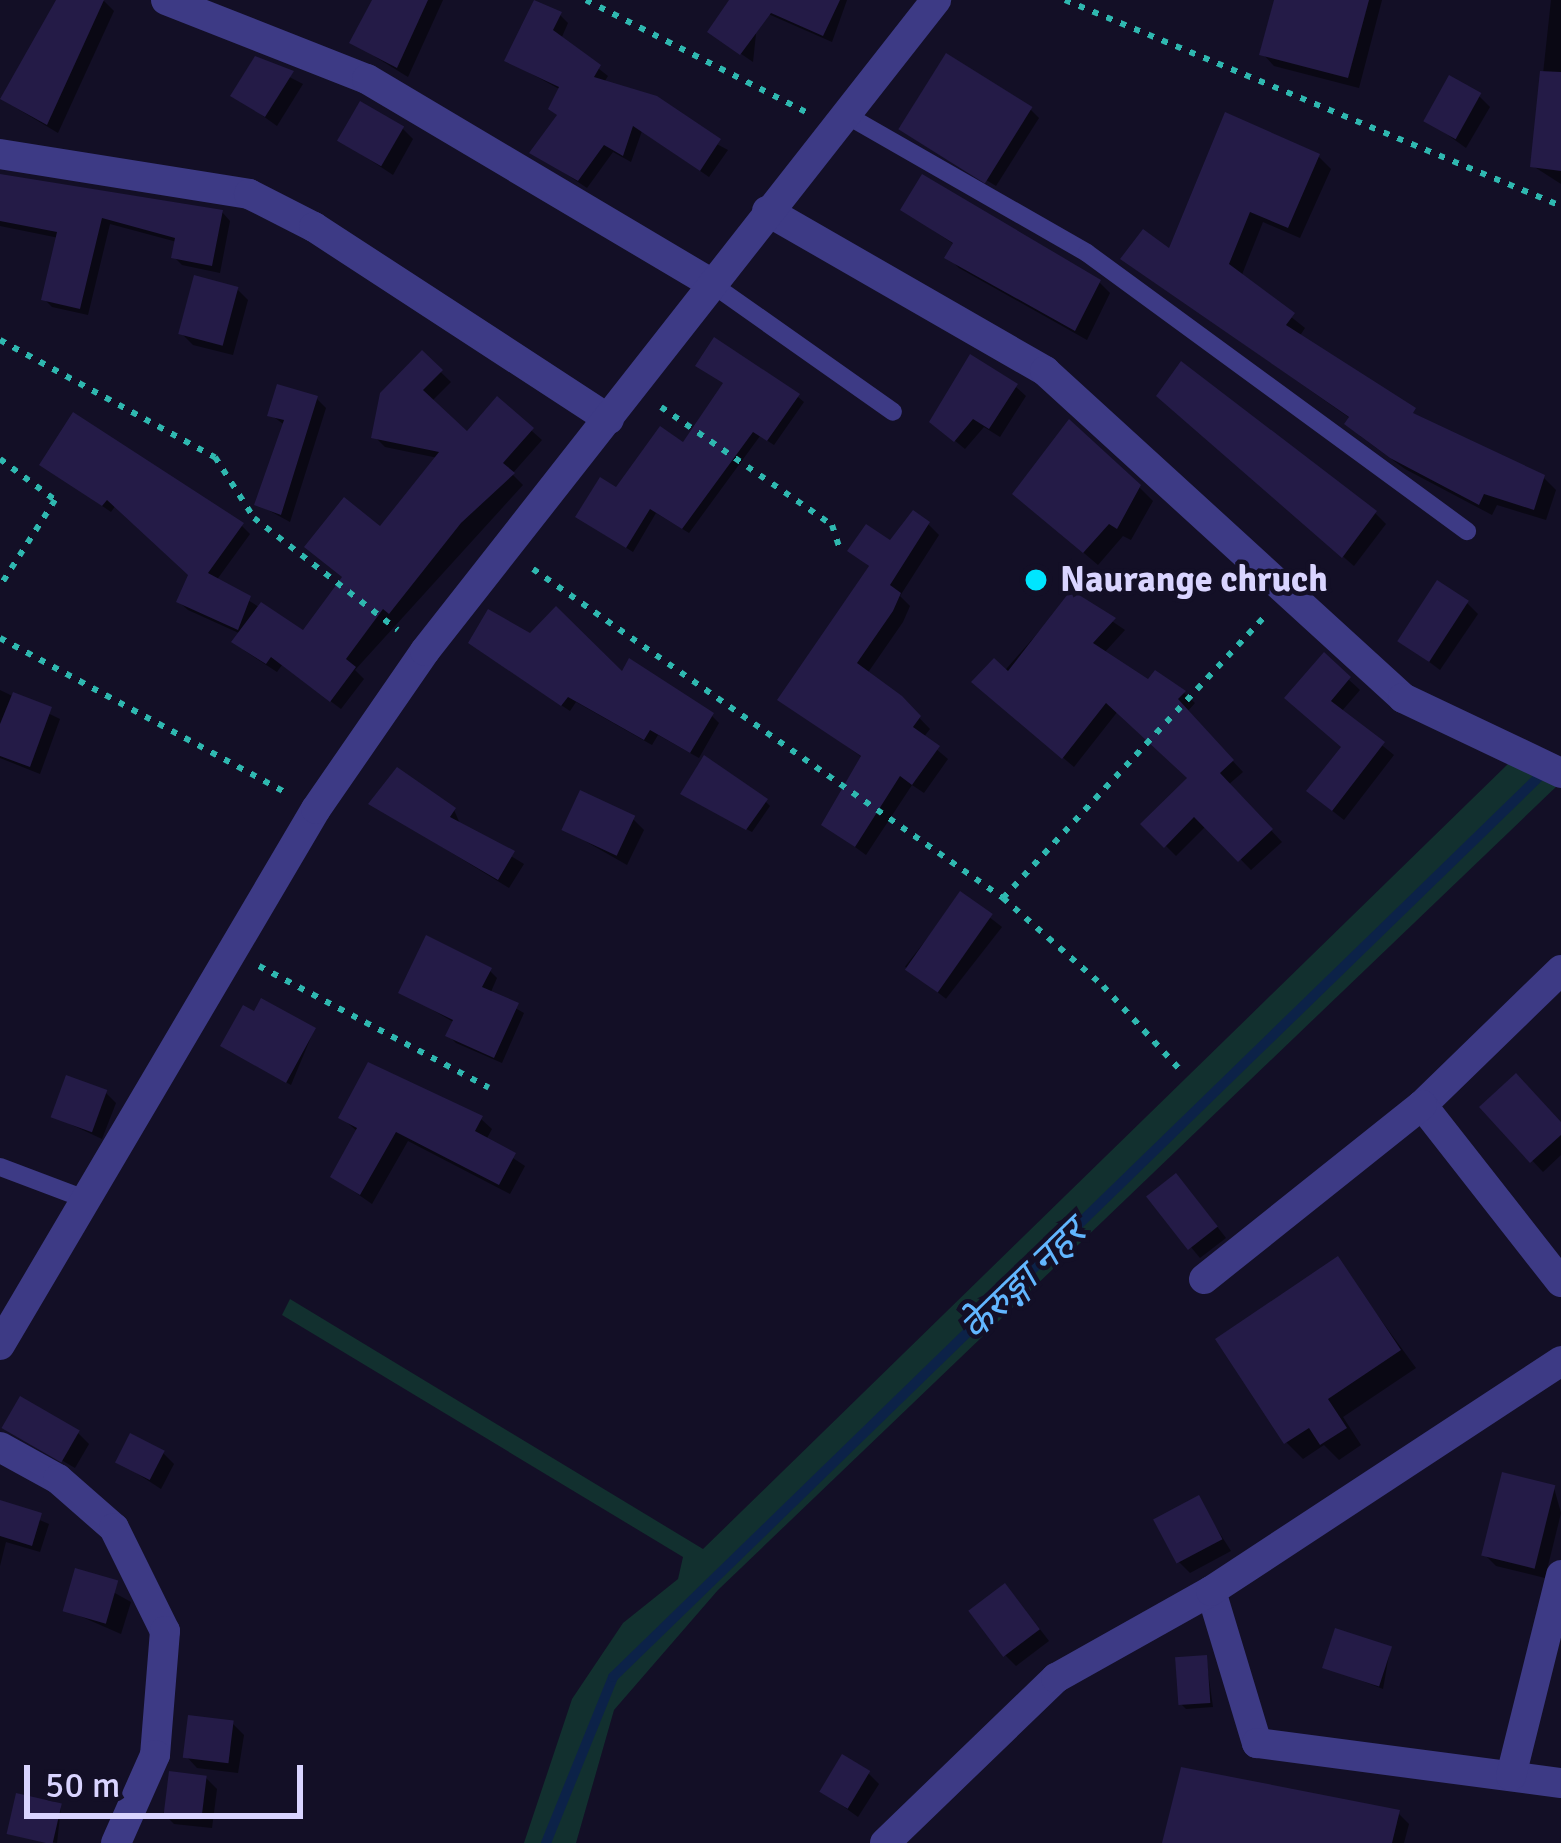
<!DOCTYPE html>
<html>
<head>
<meta charset="utf-8">
<style>
  body { margin:0 }
  #map { position:relative; width:1561px; height:1843px; overflow:hidden; background:#130f26; font-family:Signika,"Noto Sans Devanagari",sans-serif }
  div>[style] { position:absolute }
  [style*='--x'] { left:calc(var(--x)*1px); top:calc(var(--y)*1px); width:calc(var(--w)*1px); rotate:calc(var(--a)*1deg) }
  .green>* { inset:0; background:#12302f }
  .shadow>* { inset:0; background:#0007; transform-origin:0 0 }
  .stream>* { height:10px; margin:-5px; padding:0 5px; transform-origin:5px; border-radius:5px; background:#0c2248 }
  .building>* { inset:0; background:#241b47; transform-origin:0 0 }
  .path>* { height:6px; margin-top:-3px; transform-origin:0; background:repeating-linear-gradient(90deg,#2fb8b0 0 6px,transparent 0 15px) }
  .lane>* { height:18px; margin:-9px; padding:0 9px; transform-origin:9px; border-radius:9px; background:#3d3a85 }
  .street>* { height:30px; margin:-15px; padding:0 15px; transform-origin:15px; border-radius:15px; background:#3d3a85 }
  .dots>* { width:33px; height:33px; translate:-50% -50%; box-sizing:border-box; border:6px solid #130f26; border-radius:50% }
  span { translate:-50% -50%; white-space:nowrap; text-align:center; line-height:1.15; -webkit-text-stroke:9px #130f26; paint-order:stroke }
  .poi-label { font-size:36px; color:#d9d4ff; font-weight:700 }
  .left { translate:0 -50%; text-align:left }
  .water-label { font-size:39px; color:#62b6ff; font-style:italic }
  .scale { position:absolute; left:24px; top:1765px; width:279px; height:54px; box-sizing:border-box; border:6px solid #d9d4ff; border-top:0; padding-left:15px; font-size:36px; line-height:42px; white-space:nowrap; color:#d9d4ff; -webkit-text-stroke:9px #130f26; paint-order:stroke }
</style>
</head>
<body>
<div id="map">
  <div class="green">
    <i style="clip-path:polygon(1510px 762px,1559px 784px,718px 1590px,614px 1710px,576px 1843px,524px 1843px,572px 1699px,623px 1623px,678px 1579px,683px 1557px,282px 1315px,290px 1299px,703px 1549px)"></i>
  </div>
  <div class="shadow">
    <i style="clip-path:polygon(57px 0,103px 0,114px 11px,58px 133px,3px 100px)"></i>
    <i style="clip-path:polygon(374px 0,443px 0,408px 77px,353px 43px)"></i>
    <i style="clip-path:polygon(759px 0,847px 0,832px 42px,766px 13px)"></i>
    <i style="clip-path:polygon(1302px 0,1382px 0,1359px 88px,1274px 66px,1263px 54px)"></i>
    <i style="clip-path:polygon(1551px 0,1561px 0,1561px 184px,1533px 166px)"></i>
    <i style="clip-path:polygon(560px 15px,568px 23px,561px 39px,608px 76px,603px 84px,728px 150px,709px 177px,642px 131px,631px 162px,613px 152px,587px 188px,533px 152px,560px 116px,561px 90px,508px 61px)"></i>
    <i style="clip-path:polygon(756px 34px,753px 62px,715px 36px)"></i>
    <i style="clip-path:polygon(256px 60px,303px 84px,277px 126px,234px 95px)"></i>
    <i style="clip-path:polygon(1479px 96px,1490px 107px,1466px 148px,1427px 120px)"></i>
    <i style="clip-path:polygon(1030px 109px,1039px 118px,996px 186px,899px 127px)"></i>
    <i style="clip-path:polygon(402px 128px,413px 139px,393px 175px,340px 140px)"></i>
    <i style="clip-path:polygon(1318px 156px,1331px 169px,1300px 238px,1263px 222px,1241px 277px,1305px 328px,1299px 337px,1428px 424px,1543px 477px,1556px 490px,1546px 520px,1497px 505px,1492px 515px,1405px 469px,1360px 436px,1351px 419px,1124px 259px,1170px 253px)"></i>
    <i style="clip-path:polygon(0 177px,222px 212px,230px 221px,220px 273px,182px 265px,174px 257px,177px 242px,110px 224px,88px 315px,52px 307px,44px 299px,59px 238px,0 226px)"></i>
    <i style="clip-path:polygon(903px 210px,1099px 282px,1110px 293px,1087px 340px,959px 268px,948px 257px,955px 245px)"></i>
    <i style="clip-path:polygon(237px 289px,248px 300px,233px 355px,193px 345px,182px 334px)"></i>
    <i style="clip-path:polygon(422px 354px,451px 382px,431px 402px,468px 435px,497px 400px,542px 440px,512px 474px,523px 485px,355px 670px,364px 679px,341px 709px,282px 665px,277px 672px,245px 651px,235px 641px,241px 634px,188px 610px,179px 602px,192px 574px,116px 505px,111px 512px,43px 465px,242px 526px,250px 534px,216px 581px,304px 634px,438px 458px,385px 447px,375px 437px)"></i>
    <i style="clip-path:polygon(1016px 387px,1026px 396px,1000px 437px,984px 427px,965px 449px,943px 431px)"></i>
    <i style="clip-path:polygon(798px 397px,804px 402px,774px 445px,760px 436px,689px 533px,656px 513px,633px 552px,585px 522px,684px 447px)"></i>
    <i style="clip-path:polygon(317px 399px,326px 408px,290px 522px,257px 504px,286px 426px,271px 415px)"></i>
    <i style="clip-path:polygon(1171px 407px,1375px 513px,1386px 524px,1354px 566px)"></i>
    <i style="clip-path:polygon(1139px 487px,1153px 501px,1131px 540px,1123px 536px,1098px 565px,1030px 507px)"></i>
    <i style="clip-path:polygon(928px 524px,939px 535px,900px 596px,910px 606px,903px 622px,867px 674px,900px 698px,930px 729px,923px 738px,948px 759px,924px 793px,912px 785px,866px 855px,825px 825px,863px 758px,781px 699px,871px 568px,851px 551px,890px 544px)"></i>
    <i style="clip-path:polygon(1072px 594px,1125px 630px,1104px 653px,1149px 682px,1156px 674px,1184px 693px,1195px 703px,1187px 712px,1243px 772px,1228px 785px,1282px 842px,1251px 870px,1207px 825px,1176px 856px,1144px 824px,1191px 778px,1118px 711px,1074px 767px,986px 692px)"></i>
    <i style="clip-path:polygon(1467px 603px,1478px 614px,1440px 670px,1400px 640px)"></i>
    <i style="clip-path:polygon(530px 637px,712px 716px,719px 723px,699px 758px,658px 735px,652px 745px,576px 702px,570px 711px,479px 650px)"></i>
    <i style="clip-path:polygon(1324px 657px,1360px 690px,1341px 712px,1394px 755px,1344px 820px,1321px 802px,1344px 748px,1299px 709px)"></i>
    <i style="clip-path:polygon(0 690px,60px 719px,40px 774px,0 758px)"></i>
    <i style="clip-path:polygon(688px 798px,766px 802px,770px 806px,752px 832px)"></i>
    <i style="clip-path:polygon(372px 804px,454px 810px,461px 826px,524px 864px,509px 888px)"></i>
    <i style="clip-path:polygon(633px 819px,644px 830px,627px 865px,564px 829px)"></i>
    <i style="left:961px;top:895px;width:52px;height:91px;rotate:38deg"></i>
    <i style="clip-path:polygon(490px 971px,497px 978px,490px 994px,524px 1013px,502px 1063px,456px 1043px,449px 1036px,455px 1023px,402px 992px)"></i>
    <i style="clip-path:polygon(314px 1030px,291px 1085px,229px 1051px)"></i>
    <i style="clip-path:polygon(105px 1092px,116px 1103px,102px 1139px,55px 1117px)"></i>
    <i style="clip-path:polygon(1483px 1108px,1561px 1125px,1561px 1155px,1543px 1172px)"></i>
    <i style="clip-path:polygon(342px 1118px,481px 1119px,492px 1129px,486px 1140px,525px 1166px,510px 1194px,408px 1141px,372px 1204px,333px 1177px,358px 1132px)"></i>
    <i style="clip-path:polygon(1187px 1188px,1226px 1238px,1200px 1258px,1150px 1198px)"></i>
    <i style="clip-path:polygon(1337px 1260px,1416px 1368px,1343px 1417px,1361px 1445px,1339px 1460px,1324px 1445px,1303px 1459px,1286px 1442px)"></i>
    <i style="clip-path:polygon(5px 1427px,78px 1433px,89px 1444px,75px 1468px)"></i>
    <i style="clip-path:polygon(163px 1453px,174px 1464px,161px 1489px,118px 1461px)"></i>
    <i style="clip-path:polygon(1554px 1488px,1561px 1513px,1545px 1578px,1496px 1566px,1485px 1555px)"></i>
    <i style="clip-path:polygon(1198px 1499px,1231px 1551px,1190px 1573px,1179px 1562px)"></i>
    <i style="clip-path:polygon(0 1503px,49px 1524px,40px 1552px,6px 1542px,0 1566px)"></i>
    <i style="clip-path:polygon(77px 1572px,131px 1602px,121px 1634px,66px 1610px)"></i>
    <i style="clip-path:polygon(1016px 1598px,1049px 1641px,1016px 1666px,1005px 1655px)"></i>
    <i style="clip-path:polygon(1390px 1649px,1383px 1689px,1326px 1667px)"></i>
    <i style="clip-path:polygon(1206px 1658px,1213px 1707px,1186px 1709px,1181px 1704px)"></i>
    <i style="clip-path:polygon(233px 1724px,244px 1735px,238px 1773px,197px 1768px,186px 1756px)"></i>
    <i style="clip-path:polygon(868px 1773px,879px 1784px,858px 1817px,822px 1791px)"></i>
    <i style="clip-path:polygon(206px 1778px,217px 1789px,212px 1828px,174px 1824px,163px 1813px)"></i>
    <i style="clip-path:polygon(61px 1807px,57px 1843px,9px 1833px)"></i>
    <i style="clip-path:polygon(1398px 1813px,1409px 1824px,1404px 1843px,1164px 1843px)"></i>
  </div>
  <div class="stream">
    <i style="--x:546;--y:1843;--w:179;--a:-68"></i>
    <i style="--x:613;--y:1677;--w:1300;--a:-44.19"></i>
  </div>
  <div class="building">
    <i style="clip-path:polygon(56px 0,104px 0,47px 125px,0 99px)"></i>
    <i style="clip-path:polygon(372px 0,428px 0,397px 68px,349px 43px)"></i>
    <i style="clip-path:polygon(534px 0,562px 12px,553px 30px,601px 65px,594px 77px,657px 96px,721px 139px,700px 171px,633px 126px,623px 156px,604px 145px,578px 181px,529px 153px,557px 115px,548px 109px,559px 87px,504px 61px)"></i>
    <i style="clip-path:polygon(729px 0,840px 0,823px 36px,771px 13px,740px 55px,707px 32px)"></i>
    <i style="clip-path:polygon(1274px 0,1369px 0,1348px 78px,1259px 55px)"></i>
    <i style="left:946px;top:53px;width:102px;height:90px;rotate:32deg"></i>
    <i style="clip-path:polygon(255px 56px,294px 71px,265px 117px,230px 96px)"></i>
    <i style="clip-path:polygon(1540px 71px,1561px 72px,1561px 171px,1530px 167px)"></i>
    <i style="left:1449px;top:75px;width:37px;height:53px;rotate:29deg"></i>
    <i style="left:360px;top:101px;width:51px;height:46px;rotate:30deg"></i>
    <i style="clip-path:polygon(1225px 112px,1320px 154px,1288px 228px,1250px 212px,1229px 264px,1295px 313px,1286px 325px,1416px 408px,1413px 413px,1545px 475px,1534px 510px,1484px 494px,1479px 505px,1390px 458px,1344px 424px,1349px 417px,1120px 259px,1143px 229px,1169px 248px)"></i>
    <i style="clip-path:polygon(0 174px,223px 210px,212px 266px,171px 258px,175px 238px,102px 218px,80px 309px,41px 300px,57px 232px,0 221px)"></i>
    <i style="clip-path:polygon(922px 174px,1101px 280px,1075px 331px,944px 258px,953px 243px,900px 210px)"></i>
    <i style="left:194px;top:275px;width:46px;height:61px;rotate:15deg"></i>
    <i style="clip-path:polygon(714px 337px,800px 394px,767px 441px,753px 432px,682px 529px,650px 509px,626px 548px,575px 517px,600px 477px,616px 487px,660px 426px,683px 442px,723px 383px,695px 366px)"></i>
    <i style="clip-path:polygon(422px 350px,443px 370px,423px 390px,467px 431px,497px 396px,534px 428px,503px 463px,515px 473px,461px 523px,389px 614px,383px 609px,346px 659px,356px 667px,330px 702px,271px 657px,266px 664px,231px 642px,261px 602px,303px 630px,342px 577px,304px 547px,344px 497px,380px 526px,439px 452px,371px 438px,380px 393px)"></i>
    <i style="clip-path:polygon(970px 354px,1018px 384px,989px 429px,973px 419px,954px 442px,929px 422px)"></i>
    <i style="clip-path:polygon(1181px 361px,1377px 511px,1342px 558px,1156px 396px)"></i>
    <i style="clip-path:polygon(277px 384px,318px 396px,281px 515px,254px 505px,284px 420px,267px 416px)"></i>
    <i style="clip-path:polygon(73px 412px,244px 523px,208px 573px,251px 596px,238px 630px,176px 602px,188px 575px,107px 500px,102px 506px,39px 465px)"></i>
    <i style="clip-path:polygon(1069px 419px,1141px 485px,1117px 529px,1109px 524px,1083px 553px,1012px 494px)"></i>
    <i style="clip-path:polygon(913px 510px,930px 522px,890px 585px,901px 593px,893px 611px,857px 663px,902px 696px,921px 716px,913px 727px,940px 746px,912px 785px,900px 776px,855px 847px,821px 825px,861px 756px,777px 700px,869px 566px,847px 551px,866px 524px,890px 540px)"></i>
    <i style="left:1437px;top:580px;width:38px;height:73px;rotate:33deg"></i>
    <i style="clip-path:polygon(1071px 590px,1116px 618px,1093px 643px,1148px 679px,1155px 670px,1186px 691px,1178px 699px,1234px 760px,1220px 773px,1273px 829px,1238px 862px,1194px 817px,1164px 848px,1140px 824px,1187px 778px,1106px 703px,1062px 759px,971px 682px,994px 658px,1008px 671px)"></i>
    <i style="clip-path:polygon(556px 606px,622px 671px,629px 658px,714px 713px,690px 753px,650px 730px,644px 740px,568px 697px,561px 706px,468px 643px,488px 609px,530px 633px)"></i>
    <i style="clip-path:polygon(1324px 652px,1351px 677px,1331px 701px,1385px 742px,1332px 811px,1306px 791px,1341px 747px,1284px 698px)"></i>
    <i style="clip-path:polygon(13px 692px,52px 707px,30px 767px,0 756px,0 724px)"></i>
    <i style="clip-path:polygon(704px 755px,768px 799px,746px 830px,680px 794px)"></i>
    <i style="clip-path:polygon(397px 767px,456px 808px,450px 817px,515px 851px,498px 880px,368px 804px)"></i>
    <i style="left:580px;top:790px;width:61px;height:44px;rotate:25deg"></i>
    <i style="left:960px;top:891px;width:40px;height:96px;rotate:35deg"></i>
    <i style="clip-path:polygon(426px 935px,492px 968px,482px 987px,519px 1003px,494px 1058px,445px 1036px,453px 1020px,398px 993px)"></i>
    <i style="clip-path:polygon(261px 998px,316px 1028px,286px 1083px,220px 1046px,243px 1005px,254px 1011px)"></i>
    <i style="clip-path:polygon(368px 1062px,483px 1116px,475px 1131px,516px 1153px,499px 1185px,396px 1132px,360px 1195px,330px 1177px,357px 1128px,338px 1118px)"></i>
    <i style="clip-path:polygon(1516px 1073px,1561px 1122px,1561px 1135px,1530px 1163px,1479px 1107px)"></i>
    <i style="left:66px;top:1075px;width:44px;height:45px;rotate:20deg"></i>
    <i style="left:1176px;top:1173px;width:68px;height:38px;rotate:52deg"></i>
    <i style="clip-path:polygon(1338px 1256px,1401px 1350px,1328px 1399px,1347px 1428px,1320px 1445px,1309px 1428px,1284px 1444px,1215px 1339px)"></i>
    <i style="left:20px;top:1396px;width:69px;height:37px;rotate:30deg"></i>
    <i style="left:130px;top:1433px;width:39px;height:33px;rotate:27deg"></i>
    <i style="left:1502px;top:1472px;width:55px;height:86px;rotate:14deg"></i>
    <i style="left:1199px;top:1495px;width:50px;height:52px;rotate:62deg"></i>
    <i style="clip-path:polygon(0 1500px,42px 1513px,32px 1546px,0 1536px)"></i>
    <i style="left:75px;top:1568px;width:45px;height:45px;rotate:16deg"></i>
    <i style="left:1005px;top:1583px;width:58px;height:46px;rotate:53deg"></i>
    <i style="left:1335px;top:1628px;width:60px;height:42px;rotate:18deg"></i>
    <i style="left:1207px;top:1655px;width:48px;height:32px;rotate:86deg"></i>
    <i style="left:188px;top:1715px;width:46px;height:43px;rotate:7deg"></i>
    <i style="left:842px;top:1754px;width:33px;height:44px;rotate:31deg"></i>
    <i style="clip-path:polygon(1181px 1767px,1400px 1810px,1392px 1843px,1162px 1843px)"></i>
    <i style="left:169px;top:1771px;width:38px;height:44px;rotate:7deg"></i>
    <i style="left:16px;top:1793px;width:47px;height:42px;rotate:13deg"></i>
  </div>
  <div class="path">
    <i style="--x:586;--y:0;--w:247;--a:27"></i>
    <i style="--x:1065;--y:0;--w:537;--a:22.55"></i>
    <i style="--x:0;--y:340;--w:245;--a:28.6"></i>
    <i style="--x:215;--y:457;--w:72;--a:57.4"></i>
    <i style="--x:254;--y:518;--w:182;--a:37.9"></i>
    <i style="--x:661;--y:407;--w:208;--a:34.6"></i>
    <i style="--x:832;--y:525;--w:22;--a:72"></i>
    <i style="--x:0;--y:459;--w:69;--a:36.7"></i>
    <i style="--x:55;--y:500;--w:102;--a:122.6"></i>
    <i style="--x:533;--y:569;--w:574;--a:34.99"></i>
    <i style="--x:1003;--y:898;--w:385;--a:-47.1"></i>
    <i style="--x:0;--y:638;--w:326;--a:28.4"></i>
    <i style="--x:1003;--y:898;--w:133;--a:41.3"></i>
    <i style="--x:1103;--y:986;--w:117;--a:47.4"></i>
    <i style="--x:259;--y:966;--w:260;--a:27.9"></i>
  </div>
  <div class="lane">
    <i style="--x:848;--y:116;--w:275;--a:29.8"></i>
    <i style="--x:1087;--y:253;--w:471;--a:36.2"></i>
    <i style="--x:709;--y:282;--w:225;--a:35.2"></i>
    <i style="--x:0;--y:1167;--w:94;--a:20.6"></i>
  </div>
  <div class="street">
    <i style="--x:166;--y:0;--w:216;--a:21.5"></i>
    <i style="--x:367;--y:79;--w:398;--a:30.7"></i>
    <i style="--x:0;--y:154;--w:252;--a:9.1"></i>
    <i style="--x:249;--y:194;--w:73;--a:26.9"></i>
    <i style="--x:314;--y:227;--w:352;--a:33.1"></i>
    <i style="--x:767;--y:211;--w:321;--a:29.9"></i>
    <i style="--x:1045;--y:371;--w:485;--a:42.4"></i>
    <i style="--x:1403;--y:698;--w:175;--a:25.4"></i>
    <i style="--x:1561;--y:970;--w:194;--a:135.8"></i>
    <i style="--x:1422;--y:1105;--w:225;--a:51.9"></i>
    <i style="--x:1204;--y:1279;--w:279;--a:-38.6"></i>
    <i style="--x:0;--y:1345;--w:622;--a:-59.48"></i>
    <i style="--x:316;--y:809;--w:192;--a:-55.4"></i>
    <i style="--x:425;--y:651;--w:828;--a:-51.87"></i>
    <i style="--x:0;--y:1447;--w:66;--a:28.9"></i>
    <i style="--x:58;--y:1479;--w:74;--a:41.2"></i>
    <i style="--x:114;--y:1528;--w:115;--a:63.7"></i>
    <i style="--x:165;--y:1631;--w:124;--a:94.6"></i>
    <i style="--x:155;--y:1755;--w:96;--a:113.9"></i>
    <i style="--x:1211;--y:1591;--w:159;--a:73.2"></i>
    <i style="--x:1257;--y:1743;--w:307;--a:7.5"></i>
    <i style="--x:1511;--y:1776;--w:207;--a:-76"></i>
    <i style="--x:885;--y:1843;--w:238;--a:-44"></i>
    <i style="--x:1056;--y:1678;--w:178;--a:-29.3"></i>
    <i style="--x:1211;--y:1591;--w:419;--a:-33.3"></i>
  </div>
  <div class="dots">
    <i style="left:1036px;top:580px;background:#00e5ff"></i>
  </div>
  <div class="poi-label">
    <span class="left" style="left:1060px;top:580px">Naurange chruch</span>
  </div>
  <div class="water-label">
    <span style="left:1023px;top:1280px;rotate:-44deg">केेरुङ्गा नहर</span>
  </div>
  <div class="scale">50 m</div>
</div>
</body>
</html>
